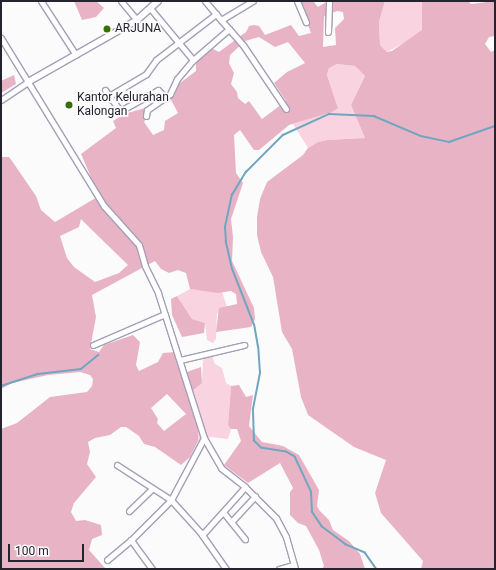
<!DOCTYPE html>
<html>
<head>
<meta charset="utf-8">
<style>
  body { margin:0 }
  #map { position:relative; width:496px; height:570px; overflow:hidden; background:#fbfbfb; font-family:Roboto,sans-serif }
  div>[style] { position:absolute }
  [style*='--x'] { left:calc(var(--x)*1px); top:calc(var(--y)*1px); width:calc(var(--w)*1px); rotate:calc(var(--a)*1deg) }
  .green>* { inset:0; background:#f9d4e0 }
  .forest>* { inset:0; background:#e9b3c6 }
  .stream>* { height:1.5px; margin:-0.75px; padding:0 0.75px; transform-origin:0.75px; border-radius:0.75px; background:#71a6c0 }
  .roads { filter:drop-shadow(1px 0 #a49fb8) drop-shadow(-1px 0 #a49fb8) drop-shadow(0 1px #a49fb8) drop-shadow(0 -1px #a49fb8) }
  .minor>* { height:5px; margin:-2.5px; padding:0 2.5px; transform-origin:2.5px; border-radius:2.5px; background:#fff }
  .major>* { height:6px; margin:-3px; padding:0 3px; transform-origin:3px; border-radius:3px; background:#fff }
  .dots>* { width:11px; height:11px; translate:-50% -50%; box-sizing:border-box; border:2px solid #fbfbfb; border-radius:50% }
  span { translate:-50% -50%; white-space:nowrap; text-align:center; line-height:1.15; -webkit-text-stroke:3.5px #fbfbfb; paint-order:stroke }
  .poi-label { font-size:12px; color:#25242e }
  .left { translate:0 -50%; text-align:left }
  .frame { position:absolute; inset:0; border:2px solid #25242e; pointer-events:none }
  .scale { position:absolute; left:8px; top:544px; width:76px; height:18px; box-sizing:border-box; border:2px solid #25242e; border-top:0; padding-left:5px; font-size:12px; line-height:14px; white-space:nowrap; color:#25242e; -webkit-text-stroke:3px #fbfbfb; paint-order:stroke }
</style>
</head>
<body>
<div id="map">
  <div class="green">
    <i style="clip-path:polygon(385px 1px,422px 1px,424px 26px,420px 34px,387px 52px,380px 45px,379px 22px)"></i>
    <i style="clip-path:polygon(337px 64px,355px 66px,365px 76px,351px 105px,365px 138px,327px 140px,318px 142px,308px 148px,293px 124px,338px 108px,327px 75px,329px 68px)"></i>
    <i style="clip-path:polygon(190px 289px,222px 292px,227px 307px,217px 314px,216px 339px,213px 343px,207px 340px,205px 323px,192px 319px,177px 296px)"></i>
    <i style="clip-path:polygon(212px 356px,215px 364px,222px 368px,226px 383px,231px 386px,228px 425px,231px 429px,228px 439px,211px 437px,198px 441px,198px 428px,189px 394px,202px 383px,203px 358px)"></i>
  </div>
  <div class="forest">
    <i style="clip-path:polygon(74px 1px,96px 1px,104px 8px,96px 17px,82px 20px)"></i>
    <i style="clip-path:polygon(evenodd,299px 1px,313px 1px,318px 7px,328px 1px,385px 1px,379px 22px,380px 45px,387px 52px,392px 51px,422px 30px,422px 1px,468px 1px,471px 4px,495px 1px,495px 36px,489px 37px,485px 44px,491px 52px,495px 50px,495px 569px,421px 569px,423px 561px,381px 513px,375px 493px,386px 460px,354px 447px,308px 415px,301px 397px,292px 349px,282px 332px,273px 277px,261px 252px,257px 235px,257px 217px,260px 199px,267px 182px,303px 155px,308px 148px,318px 142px,327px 140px,365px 138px,351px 105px,365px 76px,355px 66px,337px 64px,329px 68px,327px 75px,338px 108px,332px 112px,289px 125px,259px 150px,254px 150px,240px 130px,234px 135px,236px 173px,243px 183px,231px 219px,233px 237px,232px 261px,254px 308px,255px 319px,251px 327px,216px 332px,219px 308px,237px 304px,236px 294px,231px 291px,218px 293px,190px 289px,186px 273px,178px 270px,169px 273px,161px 269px,155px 261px,92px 295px,96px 317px,90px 349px,99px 352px,104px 345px,133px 335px,140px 342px,136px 365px,139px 371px,158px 362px,163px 353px,175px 352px,181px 374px,201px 367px,202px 383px,189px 394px,198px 428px,198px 441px,190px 457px,181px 465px,155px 447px,144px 444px,139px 436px,126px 427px,121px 427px,110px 435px,95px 438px,88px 442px,90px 452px,87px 464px,96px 477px,74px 503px,71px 512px,76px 521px,85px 520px,101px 525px,102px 535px,92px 539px,89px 550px,105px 568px,120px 569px,1px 569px,1px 429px,17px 423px,50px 397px,87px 392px,92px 386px,93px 379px,90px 375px,80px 372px,48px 375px,12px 383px,1px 389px,1px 157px,9px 157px,12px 161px,36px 196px,41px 210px,55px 222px,99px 196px,81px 154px,116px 128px,113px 121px,124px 114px,145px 108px,150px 112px,144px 122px,153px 135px,164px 130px,165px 121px,178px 113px,170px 98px,180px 83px,196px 71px,196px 60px,211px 48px,219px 52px,246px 32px,249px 26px,254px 25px,259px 26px,265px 35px,291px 25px,299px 36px,311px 33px,299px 1px,337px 11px,343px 12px,344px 19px,335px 28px,336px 45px,323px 47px,324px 16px,337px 11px,299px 1px,259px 37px,275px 47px,288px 42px,305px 63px,287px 72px,274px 83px,286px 101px,262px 119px,249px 101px,245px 104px,238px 98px,237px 92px,231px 84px,234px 73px,229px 63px,230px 55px,245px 41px,259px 37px,299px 1px,81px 219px,92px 230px,128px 265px,119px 273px,95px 282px,74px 267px,67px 258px,60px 236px,79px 227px,81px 219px,299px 1px,167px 394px,186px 414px,164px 431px,157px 423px,158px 419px,151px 408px,167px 394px)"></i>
    <i style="clip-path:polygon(14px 75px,16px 84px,1px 93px,1px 81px)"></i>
    <i style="clip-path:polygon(177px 296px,192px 319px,205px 323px,204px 333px,182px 337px,172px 315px,171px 299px)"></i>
    <i style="clip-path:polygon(239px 385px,246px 397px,253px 395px,249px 426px,262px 442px,283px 446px,299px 455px,319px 490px,317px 506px,319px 510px,329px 520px,333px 530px,349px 541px,360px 554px,365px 569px,322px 569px,324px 566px,319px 550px,306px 526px,298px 523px,290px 515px,290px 492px,293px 488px,280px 463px,248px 483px,224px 465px,241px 441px,237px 429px,231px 429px,228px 425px,231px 386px)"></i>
  </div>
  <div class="stream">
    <i style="--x:1;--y:386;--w:39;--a:-18"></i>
    <i style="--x:38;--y:374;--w:43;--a:-6.6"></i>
    <i style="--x:81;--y:369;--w:22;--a:-39"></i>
    <i style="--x:376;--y:569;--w:19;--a:-125"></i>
    <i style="--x:365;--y:553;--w:21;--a:-157"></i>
    <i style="--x:346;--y:545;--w:30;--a:-143"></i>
    <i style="--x:322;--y:527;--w:18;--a:-124"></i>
    <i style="--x:312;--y:512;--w:20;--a:-93"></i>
    <i style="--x:311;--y:492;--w:38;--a:-115"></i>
    <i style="--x:295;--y:457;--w:10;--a:-151"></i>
    <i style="--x:286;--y:452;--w:25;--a:-171"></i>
    <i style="--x:261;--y:448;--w:10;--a:-135"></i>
    <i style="--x:254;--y:441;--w:32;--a:-92"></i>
    <i style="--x:253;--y:409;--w:37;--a:-79"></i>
    <i style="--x:260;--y:373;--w:26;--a:-94"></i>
    <i style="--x:258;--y:347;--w:22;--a:-100"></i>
    <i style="--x:254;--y:325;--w:60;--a:-111.4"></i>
    <i style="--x:232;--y:269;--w:28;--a:-103"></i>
    <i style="--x:226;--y:242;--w:15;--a:-94"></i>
    <i style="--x:225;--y:227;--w:33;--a:-78"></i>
    <i style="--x:232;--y:195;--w:27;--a:-59"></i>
    <i style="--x:246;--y:172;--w:52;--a:-45"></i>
    <i style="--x:283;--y:135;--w:51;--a:-24.5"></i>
    <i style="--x:329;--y:114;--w:45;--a:2.5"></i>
    <i style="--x:374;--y:116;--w:51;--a:23.1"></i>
    <i style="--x:421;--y:136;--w:29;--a:12"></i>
    <i style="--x:449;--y:142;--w:49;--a:-19.2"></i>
  </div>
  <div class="roads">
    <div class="minor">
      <i style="--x:41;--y:1;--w:64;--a:57.1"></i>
      <i style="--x:121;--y:1;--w:25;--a:50"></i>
      <i style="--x:205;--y:1;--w:25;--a:50"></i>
      <i style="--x:221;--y:20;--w:37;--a:-31"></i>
      <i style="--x:297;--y:1;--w:23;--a:67"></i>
      <i style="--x:150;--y:8;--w:67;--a:50.4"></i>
      <i style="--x:229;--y:29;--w:21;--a:49"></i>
      <i style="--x:243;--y:45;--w:77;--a:56.1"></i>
      <i style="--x:328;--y:32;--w:31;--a:-88"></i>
      <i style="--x:1;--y:38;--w:197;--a:58.5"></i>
      <i style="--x:104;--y:206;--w:52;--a:48.1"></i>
      <i style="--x:139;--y:245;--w:22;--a:74"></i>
      <i style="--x:145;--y:266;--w:30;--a:64"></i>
      <i style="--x:158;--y:293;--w:152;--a:72.4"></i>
      <i style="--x:204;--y:438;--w:34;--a:60"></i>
      <i style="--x:221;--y:468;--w:31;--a:38"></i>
      <i style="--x:245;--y:487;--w:44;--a:45"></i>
      <i style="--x:276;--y:518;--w:21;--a:62"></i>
      <i style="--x:286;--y:537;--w:33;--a:74"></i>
      <i style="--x:105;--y:90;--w:26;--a:54"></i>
      <i style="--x:120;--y:111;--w:43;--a:-28.9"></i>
      <i style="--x:158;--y:90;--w:12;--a:48"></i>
      <i style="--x:109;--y:96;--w:43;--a:-30.7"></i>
      <i style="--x:146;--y:74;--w:17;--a:-54"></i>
      <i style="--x:156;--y:60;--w:76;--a:-37.5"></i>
      <i style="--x:1;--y:100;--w:32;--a:-34"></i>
      <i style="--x:146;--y:116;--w:6;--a:-81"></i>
      <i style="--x:147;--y:110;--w:28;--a:-35"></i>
      <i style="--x:170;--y:94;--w:17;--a:-65"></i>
      <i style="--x:177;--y:79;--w:23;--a:-50"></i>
      <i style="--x:192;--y:61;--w:49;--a:-40.9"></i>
      <i style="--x:229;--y:29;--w:12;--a:-132"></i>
      <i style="--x:93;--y:345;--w:78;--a:-23.3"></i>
      <i style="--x:180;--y:360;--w:66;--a:-13.2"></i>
      <i style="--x:117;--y:465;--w:64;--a:32.9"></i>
      <i style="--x:171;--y:500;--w:43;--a:47.8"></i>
      <i style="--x:200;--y:532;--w:45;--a:54.9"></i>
      <i style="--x:129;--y:511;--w:32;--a:-44"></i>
      <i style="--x:223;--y:512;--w:35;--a:51"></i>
      <i style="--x:232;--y:521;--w:34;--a:-47"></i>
      <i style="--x:202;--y:535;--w:64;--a:-48.1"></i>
      <i style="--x:107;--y:560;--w:31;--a:-40"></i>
      <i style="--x:152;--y:569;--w:36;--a:-126"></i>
      <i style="--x:131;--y:540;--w:57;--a:-45"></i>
      <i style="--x:171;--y:500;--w:70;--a:-62"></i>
      <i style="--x:279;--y:569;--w:15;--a:-16"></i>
    </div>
    <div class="major">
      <i style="--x:28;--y:82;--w:125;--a:-29.6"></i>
      <i style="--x:137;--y:20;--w:28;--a:-42"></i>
    </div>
  </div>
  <div class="dots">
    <i style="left:107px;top:29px;background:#367000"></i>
    <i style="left:69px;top:105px;background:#367000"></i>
  </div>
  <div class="poi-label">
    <span class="left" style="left:115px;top:29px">ARJUNA</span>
    <span class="left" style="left:77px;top:105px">Kantor Kelurahan<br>Kalongan</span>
  </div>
  <div class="frame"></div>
  <div class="scale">100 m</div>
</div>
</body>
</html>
